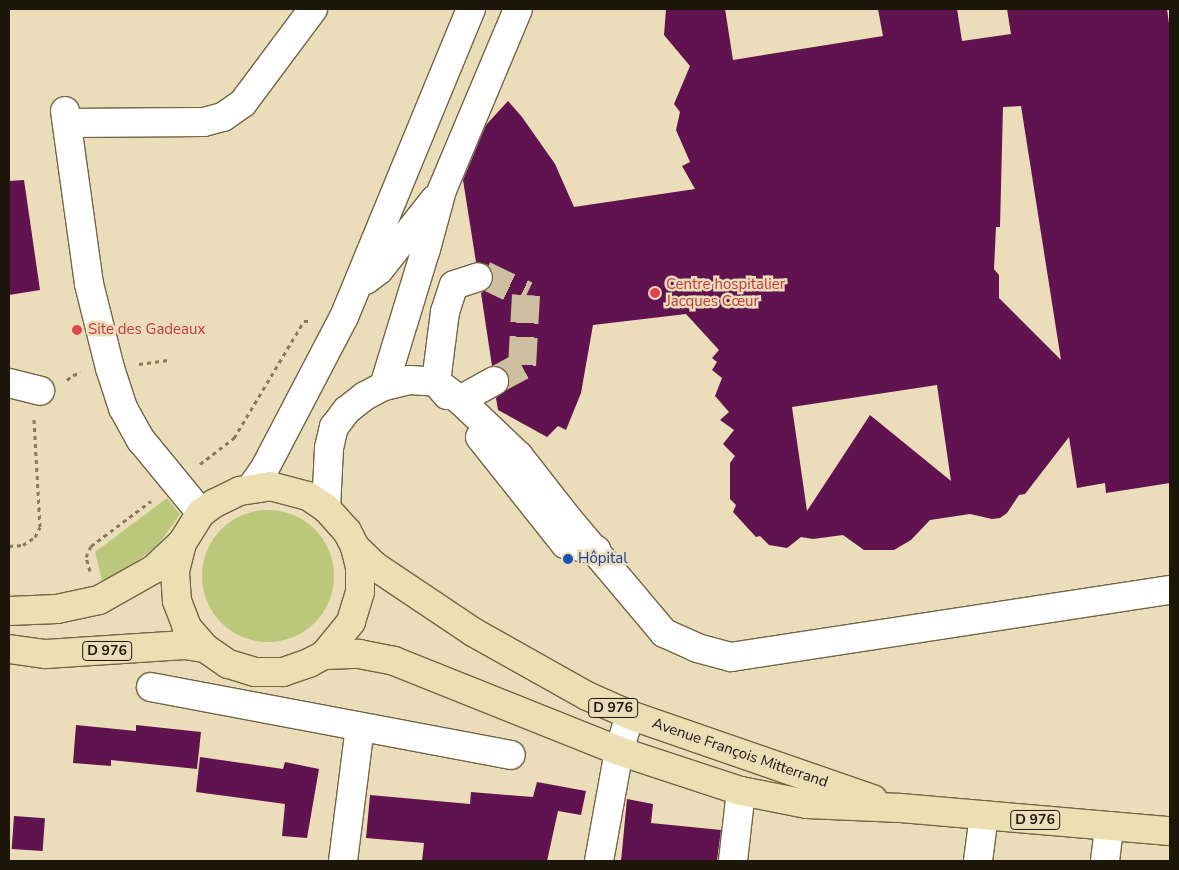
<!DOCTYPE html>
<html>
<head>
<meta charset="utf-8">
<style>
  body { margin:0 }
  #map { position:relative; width:1179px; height:870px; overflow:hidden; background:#ecddba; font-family:"Nunito Sans",sans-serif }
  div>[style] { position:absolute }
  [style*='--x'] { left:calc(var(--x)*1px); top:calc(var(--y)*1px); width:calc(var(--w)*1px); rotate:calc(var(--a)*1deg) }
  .green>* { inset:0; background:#bbc87c }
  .round { border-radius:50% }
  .building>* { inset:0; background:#60134f; transform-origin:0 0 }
  .minor-tunnel>* { height:28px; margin-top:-14px; transform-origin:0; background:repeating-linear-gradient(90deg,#cdbfa0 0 28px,transparent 0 42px) }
  .path>* { height:3px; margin-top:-1.5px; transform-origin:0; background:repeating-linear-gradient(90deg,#847962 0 4px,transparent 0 8px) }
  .roads { filter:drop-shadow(1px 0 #726546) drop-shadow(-1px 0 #726546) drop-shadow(0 1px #726546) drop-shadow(0 -1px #726546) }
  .minor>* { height:28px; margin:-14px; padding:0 14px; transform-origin:14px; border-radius:14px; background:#fff }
  .major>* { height:28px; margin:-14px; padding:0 14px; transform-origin:14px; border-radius:14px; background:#ecdfb3 }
  .dots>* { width:14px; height:14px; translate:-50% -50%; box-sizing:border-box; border:2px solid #ecddba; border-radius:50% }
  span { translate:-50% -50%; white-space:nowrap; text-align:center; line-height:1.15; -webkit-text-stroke:5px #ecddba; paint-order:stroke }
  .shield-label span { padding:1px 4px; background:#ecddba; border:1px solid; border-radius:4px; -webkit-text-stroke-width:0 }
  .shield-label { font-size:14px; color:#1d170b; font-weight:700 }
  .health-label { font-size:15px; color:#be3a42 }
  .left { translate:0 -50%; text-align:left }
  .transit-label { font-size:15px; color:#164399 }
  .street-label { font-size:15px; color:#1d170b }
  .frame { position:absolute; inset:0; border:10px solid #1d170b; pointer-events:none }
</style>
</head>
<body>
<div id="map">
  <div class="green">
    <i style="clip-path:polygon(167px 498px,180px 514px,158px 545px,122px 572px,102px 580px,95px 552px)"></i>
    <i class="round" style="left:202px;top:510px;width:132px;height:132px"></i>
  </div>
  <div class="building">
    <i style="clip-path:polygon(evenodd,666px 9px,725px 9px,733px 60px,883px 36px,878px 9px,957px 9px,962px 41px,1011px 34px,1007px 9px,1167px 9px,1170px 31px,1170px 483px,1106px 493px,1105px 483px,1077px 488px,1069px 437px,1025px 494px,1019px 495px,1007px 513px,1000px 518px,992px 519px,970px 514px,930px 520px,911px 540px,894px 550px,864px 550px,843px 535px,813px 539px,801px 537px,787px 548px,769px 545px,760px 536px,756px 537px,733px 512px,736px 505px,730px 499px,730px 463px,735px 456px,723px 444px,734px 430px,720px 420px,729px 412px,715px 396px,722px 378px,712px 370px,717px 362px,712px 358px,719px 350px,686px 314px,593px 325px,581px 393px,566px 430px,558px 426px,547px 437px,498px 410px,496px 398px,507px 389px,510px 381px,508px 374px,502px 368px,492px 366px,481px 293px,490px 287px,493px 281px,493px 273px,488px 265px,476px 262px,463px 180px,486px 125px,508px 101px,522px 117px,555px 164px,574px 207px,695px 189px,682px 166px,690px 162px,676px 130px,680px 112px,674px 104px,690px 66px,664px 35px,666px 9px,1021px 106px,1058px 341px,1061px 360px,999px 298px,999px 275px,994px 269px,996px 227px,1000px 227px,1003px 107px,1021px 106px,666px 9px,937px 385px,951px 481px,870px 415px,807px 511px,792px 407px,937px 385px)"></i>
    <i style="clip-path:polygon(24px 180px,40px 290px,9px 295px,9px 181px)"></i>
    <i style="clip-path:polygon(76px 725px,136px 731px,136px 725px,201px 732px,197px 769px,111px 760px,111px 766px,73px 763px)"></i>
    <i style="clip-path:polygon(200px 757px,283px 769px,285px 762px,319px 769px,307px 838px,282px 836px,285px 804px,196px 792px)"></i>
    <i style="clip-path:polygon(537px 782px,586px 791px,581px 815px,558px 811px,547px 861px,422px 861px,424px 843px,366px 838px,370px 795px,470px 804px,471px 792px,533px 797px)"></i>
    <i style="clip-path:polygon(627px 799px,653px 804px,651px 823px,721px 830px,717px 861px,621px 861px)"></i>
    <i style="left:14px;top:816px;width:31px;height:33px;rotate:4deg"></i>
  </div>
  <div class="minor-tunnel">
    <i style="--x:478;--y:277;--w:6;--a:-18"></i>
    <i style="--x:484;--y:275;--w:47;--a:25.5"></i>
    <i style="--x:526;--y:295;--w:71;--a:93.2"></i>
    <i style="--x:522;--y:366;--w:32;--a:152"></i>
  </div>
  <div class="path">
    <i style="--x:139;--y:364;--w:29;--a:-8"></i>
    <i style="--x:67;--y:380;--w:8;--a:-40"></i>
    <i style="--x:73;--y:375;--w:8;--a:-14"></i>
    <i style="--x:200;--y:464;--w:43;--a:-37.4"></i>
    <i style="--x:234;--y:438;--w:136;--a:-59.1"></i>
    <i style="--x:304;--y:321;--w:5;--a:0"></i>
    <i style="--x:9;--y:546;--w:14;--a:-4"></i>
    <i style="--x:23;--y:545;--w:14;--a:-34"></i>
    <i style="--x:35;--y:537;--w:11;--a:-63"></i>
    <i style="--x:40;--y:527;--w:108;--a:-93.2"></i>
    <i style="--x:90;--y:571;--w:15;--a:-106"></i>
    <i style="--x:86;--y:557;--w:12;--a:-66"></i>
    <i style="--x:91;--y:546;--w:75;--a:-36.9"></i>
  </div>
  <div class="roads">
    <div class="minor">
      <i style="--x:65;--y:111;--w:175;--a:82.1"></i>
      <i style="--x:89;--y:284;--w:87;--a:76"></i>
      <i style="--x:110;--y:368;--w:42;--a:72"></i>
      <i style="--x:123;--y:408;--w:37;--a:61"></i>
      <i style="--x:141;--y:440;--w:94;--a:50.6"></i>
      <i style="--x:67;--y:123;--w:137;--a:-0.4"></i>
      <i style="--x:204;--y:122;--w:20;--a:-15"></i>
      <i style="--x:223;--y:117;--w:24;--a:-35"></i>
      <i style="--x:243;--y:103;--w:117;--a:-53.3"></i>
      <i style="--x:366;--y:280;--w:16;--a:-38"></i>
      <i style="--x:379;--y:270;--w:90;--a:-51.7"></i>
      <i style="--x:9;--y:383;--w:32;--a:14"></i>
      <i style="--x:384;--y:386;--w:143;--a:-73"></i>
      <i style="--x:426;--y:249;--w:61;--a:-74.8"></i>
      <i style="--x:442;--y:190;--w:196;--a:-67.2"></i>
      <i style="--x:447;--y:395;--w:17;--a:-130"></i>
      <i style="--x:436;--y:382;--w:71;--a:-82.7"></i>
      <i style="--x:445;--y:312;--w:28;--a:-72"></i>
      <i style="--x:454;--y:285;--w:25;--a:-18"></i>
      <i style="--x:460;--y:400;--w:39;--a:-29"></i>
      <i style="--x:480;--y:437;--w:137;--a:51.5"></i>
      <i style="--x:565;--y:544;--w:32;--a:11"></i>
      <i style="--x:251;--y:488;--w:24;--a:-55"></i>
      <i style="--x:265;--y:468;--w:170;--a:-62.4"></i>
      <i style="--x:344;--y:317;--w:333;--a:-67.6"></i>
      <i style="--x:326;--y:508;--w:60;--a:-87.1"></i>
      <i style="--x:329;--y:448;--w:22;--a:-77"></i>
      <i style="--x:334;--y:427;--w:21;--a:-53"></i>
      <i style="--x:347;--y:410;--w:23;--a:-38"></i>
      <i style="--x:365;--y:396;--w:21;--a:-28"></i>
      <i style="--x:384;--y:386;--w:27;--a:-13"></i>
      <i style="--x:410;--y:380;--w:26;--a:4"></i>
      <i style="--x:436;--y:382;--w:30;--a:37"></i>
      <i style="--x:460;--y:400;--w:80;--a:43.5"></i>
      <i style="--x:518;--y:455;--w:83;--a:51.9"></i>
      <i style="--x:569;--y:520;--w:148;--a:49.9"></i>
      <i style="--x:664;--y:633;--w:36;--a:24"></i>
      <i style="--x:697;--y:648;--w:35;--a:15"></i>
      <i style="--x:731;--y:657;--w:444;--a:-8.7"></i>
      <i style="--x:151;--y:687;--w:366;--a:10.7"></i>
      <i style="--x:343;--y:861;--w:135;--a:-82.8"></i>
      <i style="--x:599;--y:861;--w:112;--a:-79.7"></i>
      <i style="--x:619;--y:751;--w:38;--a:-73"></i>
      <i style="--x:733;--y:861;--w:70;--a:-83.5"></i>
      <i style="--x:978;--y:861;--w:46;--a:-82.6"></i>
      <i style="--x:1105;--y:861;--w:35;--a:-83"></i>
    </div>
    <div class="major">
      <i style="--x:355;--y:547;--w:29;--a:44"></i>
      <i style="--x:376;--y:567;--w:117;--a:33.8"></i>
      <i style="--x:473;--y:632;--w:131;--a:29.3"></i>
      <i style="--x:587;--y:696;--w:47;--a:23.8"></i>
      <i style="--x:630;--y:715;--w:257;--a:19.1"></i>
      <i style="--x:9;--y:611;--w:48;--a:-2.4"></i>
      <i style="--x:57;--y:609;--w:43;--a:-12.1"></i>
      <i style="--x:99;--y:600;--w:63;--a:-29.4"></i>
      <i style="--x:154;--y:569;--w:38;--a:-43"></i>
      <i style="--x:182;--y:543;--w:36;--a:-58"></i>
      <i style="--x:201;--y:513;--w:17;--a:-36"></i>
      <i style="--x:215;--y:503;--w:28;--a:-26"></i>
      <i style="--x:240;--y:491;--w:30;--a:-9"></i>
      <i style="--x:270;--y:486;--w:39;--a:15"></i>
      <i style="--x:308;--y:496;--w:22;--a:34"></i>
      <i style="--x:326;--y:508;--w:31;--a:48"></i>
      <i style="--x:347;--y:531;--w:18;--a:63"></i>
      <i style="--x:355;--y:547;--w:21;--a:76"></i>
      <i style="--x:360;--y:567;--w:25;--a:90"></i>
      <i style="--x:360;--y:592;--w:31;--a:107"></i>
      <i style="--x:351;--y:622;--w:43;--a:129.3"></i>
      <i style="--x:324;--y:655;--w:17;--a:152"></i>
      <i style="--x:309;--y:663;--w:28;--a:161"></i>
      <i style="--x:283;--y:672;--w:28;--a:180"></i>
      <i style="--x:255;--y:672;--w:28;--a:-163"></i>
      <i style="--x:228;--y:664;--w:28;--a:-145"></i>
      <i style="--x:205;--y:648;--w:28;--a:-131"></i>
      <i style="--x:187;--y:627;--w:28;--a:-111"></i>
      <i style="--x:177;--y:601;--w:30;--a:-94"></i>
      <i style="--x:175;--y:571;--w:29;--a:-76"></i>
      <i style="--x:9;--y:649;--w:37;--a:8"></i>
      <i style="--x:46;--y:654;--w:139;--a:-3.7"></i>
      <i style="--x:185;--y:645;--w:20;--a:9"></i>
      <i style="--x:324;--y:655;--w:35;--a:-2"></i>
      <i style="--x:359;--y:654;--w:36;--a:11"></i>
      <i style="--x:394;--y:661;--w:242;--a:21.8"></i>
      <i style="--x:619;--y:751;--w:128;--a:18.2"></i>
      <i style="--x:741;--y:791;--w:67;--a:11.1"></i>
      <i style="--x:807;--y:804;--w:93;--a:2.5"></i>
      <i style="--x:900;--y:808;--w:271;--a:4.9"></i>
    </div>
  </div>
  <div class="dots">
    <i style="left:655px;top:293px;background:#e0444e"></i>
    <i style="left:77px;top:330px;background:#e0444e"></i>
    <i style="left:568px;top:559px;background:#1a4fb4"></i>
  </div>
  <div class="shield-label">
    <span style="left:107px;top:651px">D 976</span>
    <span style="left:613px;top:708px">D 976</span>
    <span style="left:1035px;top:820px">D 976</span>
  </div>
  <div class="health-label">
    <span class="left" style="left:666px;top:293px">Centre hospitalier<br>Jacques Cœur</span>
    <span class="left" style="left:88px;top:330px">Site des Gadeaux</span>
  </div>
  <div class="transit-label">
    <span class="left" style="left:578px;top:559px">Hôpital</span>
  </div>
  <div class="street-label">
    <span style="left:740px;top:753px;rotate:19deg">Avenue François Mitterrand</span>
  </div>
  <div class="frame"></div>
</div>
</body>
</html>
